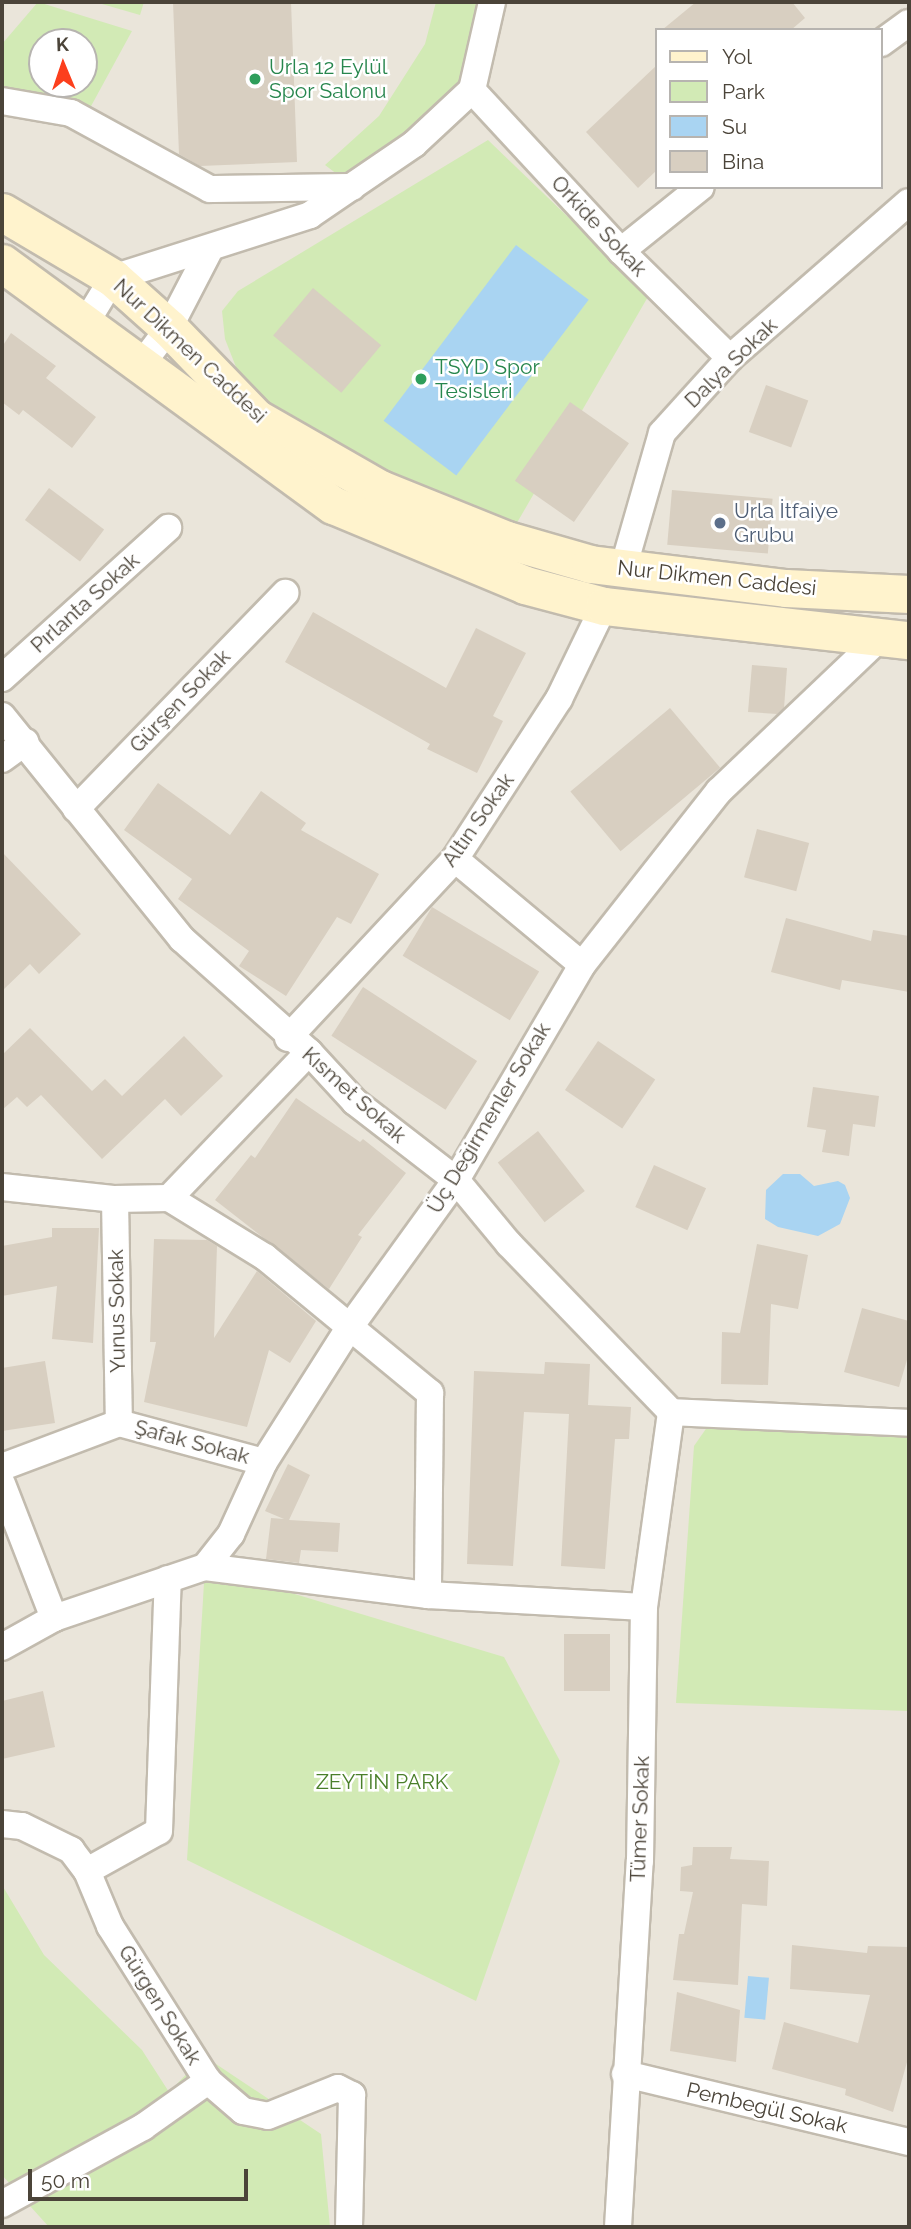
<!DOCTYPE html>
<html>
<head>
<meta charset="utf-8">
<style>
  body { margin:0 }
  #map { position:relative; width:911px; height:2229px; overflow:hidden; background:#f6f3ec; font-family:Raleway,sans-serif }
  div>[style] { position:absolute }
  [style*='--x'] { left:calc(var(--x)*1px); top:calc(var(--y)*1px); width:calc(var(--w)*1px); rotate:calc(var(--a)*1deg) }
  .residential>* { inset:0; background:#eae5da }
  .green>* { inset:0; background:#d2eab5 }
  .water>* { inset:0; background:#a9d4f2; transform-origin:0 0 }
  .building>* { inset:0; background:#d8cfc1; transform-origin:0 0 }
  .roads { filter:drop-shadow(2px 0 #c2bbae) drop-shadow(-2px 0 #c2bbae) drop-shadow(0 2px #c2bbae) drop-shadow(0 -2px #c2bbae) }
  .minor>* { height:26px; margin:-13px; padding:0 13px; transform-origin:13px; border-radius:13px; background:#fff }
  .secondary>* { height:37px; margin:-18.5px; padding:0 18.5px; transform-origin:18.5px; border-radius:18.5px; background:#fff3cd }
  .dots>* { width:19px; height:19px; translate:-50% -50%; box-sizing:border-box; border:4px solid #fff; border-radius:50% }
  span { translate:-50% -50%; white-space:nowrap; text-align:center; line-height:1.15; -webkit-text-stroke:5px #fff; paint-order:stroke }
  .leisure-label { font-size:21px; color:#27864d }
  .left { translate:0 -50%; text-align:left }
  .street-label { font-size:21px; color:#4b4439 }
  .service-label { font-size:21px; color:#4e5e75 }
  .park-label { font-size:21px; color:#4a7f2a }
  .frame { position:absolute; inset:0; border:4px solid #4b4439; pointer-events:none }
  .legend { position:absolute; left:655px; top:28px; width:228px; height:161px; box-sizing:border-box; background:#fff; border:2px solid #b7b4b0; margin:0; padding:9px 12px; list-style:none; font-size:21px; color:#4b4439 }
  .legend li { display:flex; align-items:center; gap:14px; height:35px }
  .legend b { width:35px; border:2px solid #b7b4b0 }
  .north { position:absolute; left:28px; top:28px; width:70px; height:70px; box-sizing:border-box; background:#fff; border:2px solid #b7b4b0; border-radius:50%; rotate:358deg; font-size:19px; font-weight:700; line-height:28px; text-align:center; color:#4b4439 }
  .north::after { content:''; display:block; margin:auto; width:24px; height:32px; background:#fc3f1d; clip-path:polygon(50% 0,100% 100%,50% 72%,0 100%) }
  .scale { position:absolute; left:28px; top:2169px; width:220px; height:32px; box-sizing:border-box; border:4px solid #4b4439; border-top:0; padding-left:9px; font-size:21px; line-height:24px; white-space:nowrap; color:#4b4439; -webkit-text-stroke:5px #fff; paint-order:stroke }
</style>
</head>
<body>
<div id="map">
  <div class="residential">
    <i style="clip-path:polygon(evenodd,2px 2px,909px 2px,909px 2227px,2px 2227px,2px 2px,657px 30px,881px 30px,881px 187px,657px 187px,657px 30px,2px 2px,42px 42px,84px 42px,84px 84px,42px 84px,42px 42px)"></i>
  </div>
  <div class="green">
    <i style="clip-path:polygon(evenodd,38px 2px,132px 31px,90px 108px,2px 92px,2px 44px,38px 2px,42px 42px,84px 42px,84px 84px,42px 84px,42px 42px)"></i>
    <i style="clip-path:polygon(95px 2px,144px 2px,140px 15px)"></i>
    <i style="clip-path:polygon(436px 2px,478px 2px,472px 90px,354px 187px,325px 165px,379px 116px,425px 44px)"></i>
    <i style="clip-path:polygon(488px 140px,649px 295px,507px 540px,256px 418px,225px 339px,222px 311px,238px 291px)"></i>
    <i style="clip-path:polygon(710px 1423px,909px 1436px,909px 1711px,676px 1703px,694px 1446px)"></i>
    <i style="clip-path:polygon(205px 1567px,504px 1657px,560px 1761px,476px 2001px,187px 1860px)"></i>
    <i style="clip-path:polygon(2px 1885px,44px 1955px,142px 2050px,169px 2092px,204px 2056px,321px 2134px,330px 2227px,49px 2227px,2px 2175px)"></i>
  </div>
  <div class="water">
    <i style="left:516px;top:245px;width:91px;height:220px;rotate:37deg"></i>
    <i style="clip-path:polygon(783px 1174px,800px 1174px,814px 1186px,838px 1181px,845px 1185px,850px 1198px,840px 1224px,818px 1236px,778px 1227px,765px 1219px,766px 1190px)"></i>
    <i style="left:748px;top:1976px;width:21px;height:42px;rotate:5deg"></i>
  </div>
  <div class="building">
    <i style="clip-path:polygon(173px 2px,291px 2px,297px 162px,200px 166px,179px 154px)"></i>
    <i style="clip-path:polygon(696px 2px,792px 2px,805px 18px,791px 30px,662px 30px)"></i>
    <i style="clip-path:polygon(657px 65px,657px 170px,638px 188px,586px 132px)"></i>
    <i style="left:313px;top:288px;width:89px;height:62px;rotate:40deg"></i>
    <i style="clip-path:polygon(11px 333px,56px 366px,46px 378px,96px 417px,72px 448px,23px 410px,19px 415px,2px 402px,2px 347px)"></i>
    <i style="left:766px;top:385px;width:45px;height:50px;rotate:20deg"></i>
    <i style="left:570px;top:402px;width:72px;height:96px;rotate:35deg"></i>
    <i style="left:49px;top:488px;width:69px;height:40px;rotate:37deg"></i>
    <i style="left:672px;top:490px;width:101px;height:55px;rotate:5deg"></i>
    <i style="clip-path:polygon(313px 612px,446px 688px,476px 628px,526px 653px,493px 716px,503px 721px,477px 773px,427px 749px,430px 744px,285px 662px)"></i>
    <i style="clip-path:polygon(752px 665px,787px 668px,784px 708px,777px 714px,748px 712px)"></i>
    <i style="left:670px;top:708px;width:78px;height:130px;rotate:50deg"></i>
    <i style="clip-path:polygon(158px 783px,230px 835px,261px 791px,306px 823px,301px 830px,379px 874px,351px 924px,337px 917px,286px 996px,239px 966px,249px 951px,178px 899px,192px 879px,124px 830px)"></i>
    <i style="left:757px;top:829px;width:54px;height:50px;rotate:15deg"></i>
    <i style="clip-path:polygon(2px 852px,81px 934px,39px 974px,30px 964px,2px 991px)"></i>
    <i style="left:432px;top:907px;width:125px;height:57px;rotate:31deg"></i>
    <i style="clip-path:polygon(786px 918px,871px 941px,873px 930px,909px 936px,909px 992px,842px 980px,840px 990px,771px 972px)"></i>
    <i style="left:363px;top:987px;width:136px;height:58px;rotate:33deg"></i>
    <i style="clip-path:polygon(30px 1028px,92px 1091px,105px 1079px,122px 1096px,184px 1036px,223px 1076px,181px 1116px,165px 1099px,102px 1159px,41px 1095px,27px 1107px,17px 1097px,2px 1110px,2px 1055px)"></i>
    <i style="left:598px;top:1041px;width:69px;height:59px;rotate:34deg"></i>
    <i style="clip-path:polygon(813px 1087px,879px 1096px,875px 1127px,853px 1124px,849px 1156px,822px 1152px,826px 1130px,807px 1127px)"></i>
    <i style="clip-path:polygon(296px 1098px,360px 1142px,363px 1139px,406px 1173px,358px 1235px,362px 1237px,329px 1289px,215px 1200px,251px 1155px,255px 1158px)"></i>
    <i style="left:538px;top:1131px;width:76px;height:51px;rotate:52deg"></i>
    <i style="left:654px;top:1165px;width:57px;height:46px;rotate:24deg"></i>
    <i style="clip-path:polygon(52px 1228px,99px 1228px,93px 1343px,52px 1339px,57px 1286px,2px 1296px,2px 1246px,52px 1237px)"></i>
    <i style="clip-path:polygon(154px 1239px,207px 1240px,217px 1246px,214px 1338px,257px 1271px,316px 1321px,290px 1363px,269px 1350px,247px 1427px,144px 1402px,156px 1342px,150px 1342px)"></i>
    <i style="clip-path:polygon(757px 1244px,808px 1255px,798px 1309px,771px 1304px,768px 1385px,721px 1384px,722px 1332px,740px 1333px)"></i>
    <i style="clip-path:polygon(862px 1308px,909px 1321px,909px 1353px,899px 1387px,844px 1372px)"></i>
    <i style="clip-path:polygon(45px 1361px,55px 1423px,2px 1431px,2px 1368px)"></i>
    <i style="clip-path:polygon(545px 1362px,590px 1364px,588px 1405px,631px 1407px,629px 1439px,615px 1439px,605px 1569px,561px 1566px,569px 1414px,524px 1412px,513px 1566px,467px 1564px,474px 1371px,544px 1374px)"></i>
    <i style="clip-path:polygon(288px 1464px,310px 1475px,289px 1520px,340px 1523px,338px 1552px,301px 1550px,299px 1563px,266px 1559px,271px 1518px,284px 1519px,265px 1511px)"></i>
    <i style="left:564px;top:1634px;width:46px;height:57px"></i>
    <i style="clip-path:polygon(43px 1691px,55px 1747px,2px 1759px,2px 1701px)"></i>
    <i style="clip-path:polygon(693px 1847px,732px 1847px,730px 1859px,769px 1861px,767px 1906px,742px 1904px,738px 1985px,673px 1980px,679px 1934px,684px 1934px,693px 1892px,680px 1891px,681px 1867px,692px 1865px)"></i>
    <i style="clip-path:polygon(792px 1945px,867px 1953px,868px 1946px,909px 1947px,909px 2055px,893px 2112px,845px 2095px,846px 2089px,772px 2069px,784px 2022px,858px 2043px,870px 1995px,790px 1989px)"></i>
    <i style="clip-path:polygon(677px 1992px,740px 2010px,736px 2062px,670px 2051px)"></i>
  </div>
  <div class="roads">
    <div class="minor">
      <i style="--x:881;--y:43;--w:34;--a:-36"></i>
      <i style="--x:472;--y:90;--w:219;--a:47.2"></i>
      <i style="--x:621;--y:251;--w:153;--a:44.5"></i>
      <i style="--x:2;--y:101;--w:70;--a:9.9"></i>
      <i style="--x:71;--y:113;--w:158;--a:28.7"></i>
      <i style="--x:210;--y:189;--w:142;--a:-0.8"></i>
      <i style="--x:621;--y:251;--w:102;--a:-38.7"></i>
      <i style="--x:85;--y:324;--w:54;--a:-58.7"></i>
      <i style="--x:113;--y:278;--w:207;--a:-17.7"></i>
      <i style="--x:310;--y:215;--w:126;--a:-34.3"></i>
      <i style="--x:414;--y:144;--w:79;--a:-43"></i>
      <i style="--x:472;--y:90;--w:90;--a:-77.2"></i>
      <i style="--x:141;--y:365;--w:46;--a:-52.9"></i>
      <i style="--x:169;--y:328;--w:89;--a:-62.6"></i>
      <i style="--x:623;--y:569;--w:141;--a:-74"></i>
      <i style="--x:662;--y:433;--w:101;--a:-47.8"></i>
      <i style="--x:730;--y:358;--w:237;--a:-41.1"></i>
      <i style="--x:2;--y:678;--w:224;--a:-42.1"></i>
      <i style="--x:2;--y:716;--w:287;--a:51.1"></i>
      <i style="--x:182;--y:939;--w:170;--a:41.7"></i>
      <i style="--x:309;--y:1052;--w:68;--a:47.4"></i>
      <i style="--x:355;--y:1102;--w:128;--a:37.7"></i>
      <i style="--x:456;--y:1180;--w:83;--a:50.4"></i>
      <i style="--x:509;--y:1244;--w:233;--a:46"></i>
      <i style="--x:671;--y:1412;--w:238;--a:2.6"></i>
      <i style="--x:2;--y:759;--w:29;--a:-36"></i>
      <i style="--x:76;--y:809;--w:301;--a:-45.9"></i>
      <i style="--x:455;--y:859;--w:165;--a:39.8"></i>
      <i style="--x:288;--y:1038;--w:245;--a:-47"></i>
      <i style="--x:455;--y:859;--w:191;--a:-57"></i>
      <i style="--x:559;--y:699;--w:103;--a:-64.2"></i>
      <i style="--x:2;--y:1187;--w:114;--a:6.1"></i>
      <i style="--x:115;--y:1199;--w:54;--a:-1.1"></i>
      <i style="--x:169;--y:1198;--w:113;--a:31.6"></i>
      <i style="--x:265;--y:1257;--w:214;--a:39.5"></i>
      <i style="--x:430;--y:1393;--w:202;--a:90.6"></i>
      <i style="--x:428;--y:1595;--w:216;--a:3.2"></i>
      <i style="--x:169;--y:1198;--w:202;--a:-46.2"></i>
      <i style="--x:115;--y:1199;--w:224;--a:89"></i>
      <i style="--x:2;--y:1467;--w:125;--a:-20.6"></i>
      <i style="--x:119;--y:1423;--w:150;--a:15.1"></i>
      <i style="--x:2;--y:1484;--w:144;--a:68.8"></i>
      <i style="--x:205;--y:1567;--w:225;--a:7.2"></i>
      <i style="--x:2;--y:1647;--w:60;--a:-29.1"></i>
      <i style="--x:54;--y:1618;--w:159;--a:-18.7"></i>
      <i style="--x:205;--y:1567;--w:42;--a:-51.8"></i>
      <i style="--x:231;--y:1534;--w:79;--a:-65.4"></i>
      <i style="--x:264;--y:1462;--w:159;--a:-57.6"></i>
      <i style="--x:349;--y:1328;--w:183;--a:-54.1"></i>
      <i style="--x:456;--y:1180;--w:249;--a:-59.6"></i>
      <i style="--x:582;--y:965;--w:221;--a:-51.8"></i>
      <i style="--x:719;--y:791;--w:225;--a:-43.6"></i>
      <i style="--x:2;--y:1824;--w:20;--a:6"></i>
      <i style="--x:22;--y:1826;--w:55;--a:26.1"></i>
      <i style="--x:71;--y:1850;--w:26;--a:53"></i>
      <i style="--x:87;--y:1871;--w:60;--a:67.3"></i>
      <i style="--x:110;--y:1926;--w:183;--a:57.7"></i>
      <i style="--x:208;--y:2081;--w:46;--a:40.6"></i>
      <i style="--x:243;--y:2111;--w:25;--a:11"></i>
      <i style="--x:268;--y:2116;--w:75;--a:-21.8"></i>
      <i style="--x:338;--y:2088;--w:16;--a:27"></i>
      <i style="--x:352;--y:2095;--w:132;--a:91.3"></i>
      <i style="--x:87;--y:1871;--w:82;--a:-29.1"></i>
      <i style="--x:159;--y:1831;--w:252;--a:-88"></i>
      <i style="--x:625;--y:2074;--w:292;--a:13.5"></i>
      <i style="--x:2;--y:2204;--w:161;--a:-28.6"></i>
      <i style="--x:143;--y:2127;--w:80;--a:-35.3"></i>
      <i style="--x:618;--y:2227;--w:367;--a:-86.6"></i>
      <i style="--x:640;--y:1861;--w:254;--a:-89.1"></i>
      <i style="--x:644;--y:1607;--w:197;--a:-82.1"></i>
    </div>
    <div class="secondary">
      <i style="--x:2;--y:212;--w:129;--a:30.7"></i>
      <i style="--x:113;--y:278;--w:75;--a:41.8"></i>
      <i style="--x:169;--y:328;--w:125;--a:46"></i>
      <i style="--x:256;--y:418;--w:143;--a:29.8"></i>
      <i style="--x:380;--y:489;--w:137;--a:21.9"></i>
      <i style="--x:507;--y:540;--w:86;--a:16.1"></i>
      <i style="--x:590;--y:564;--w:197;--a:7"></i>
      <i style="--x:786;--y:588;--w:123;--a:2.8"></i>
      <i style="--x:2;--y:263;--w:410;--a:36.2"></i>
      <i style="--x:333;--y:505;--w:208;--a:22.6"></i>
      <i style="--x:525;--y:585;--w:82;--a:14.9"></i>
      <i style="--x:604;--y:606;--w:307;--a:6.4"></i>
    </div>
  </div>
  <div class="dots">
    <i style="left:255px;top:79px;background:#2e9e5b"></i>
    <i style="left:421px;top:379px;background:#2e9e5b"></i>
    <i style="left:720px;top:523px;background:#5c6f8a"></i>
  </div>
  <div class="leisure-label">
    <span class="left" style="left:269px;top:79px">Urla 12 Eylül<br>Spor Salonu</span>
    <span class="left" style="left:435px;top:379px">TSYD Spor<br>Tesisleri</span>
  </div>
  <div class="street-label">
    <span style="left:599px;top:226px;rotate:47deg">Orkide Sokak</span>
    <span style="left:190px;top:351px;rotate:43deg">Nur Dikmen Caddesi</span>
    <span style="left:731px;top:363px;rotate:-44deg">Dalya Sokak</span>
    <span style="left:717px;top:578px;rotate:6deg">Nur Dikmen Caddesi</span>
    <span style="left:85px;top:603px;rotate:-42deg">Pırlanta Sokak</span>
    <span style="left:180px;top:701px;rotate:-46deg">Gürşen Sokak</span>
    <span style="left:478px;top:820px;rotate:-55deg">Altın Sokak</span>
    <span style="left:354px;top:1095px;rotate:42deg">Kısmet Sokak</span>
    <span style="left:489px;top:1118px;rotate:-59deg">Üç Değirmenler Sokak</span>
    <span style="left:117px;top:1311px;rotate:-91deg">Yunus Sokak</span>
    <span style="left:192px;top:1442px;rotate:15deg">Şafak Sokak</span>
    <span style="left:640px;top:1819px;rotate:-88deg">Tümer Sokak</span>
    <span style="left:160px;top:2005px;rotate:58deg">Gürgen Sokak</span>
    <span style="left:767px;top:2108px;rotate:13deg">Pembegül Sokak</span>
  </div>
  <div class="service-label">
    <span class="left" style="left:734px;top:523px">Urla İtfaiye<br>Grubu</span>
  </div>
  <div class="park-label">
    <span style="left:382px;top:1782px">ZEYTİN PARK</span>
  </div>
  <div class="frame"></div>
  <ul class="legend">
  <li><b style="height:9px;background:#fff3cd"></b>Yol</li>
  <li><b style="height:19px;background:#d2eab5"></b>Park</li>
  <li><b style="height:19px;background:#a9d4f2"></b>Su</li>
  <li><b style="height:19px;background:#d8cfc1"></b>Bina</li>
  </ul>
  <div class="north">K</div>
  <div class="scale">50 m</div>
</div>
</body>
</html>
